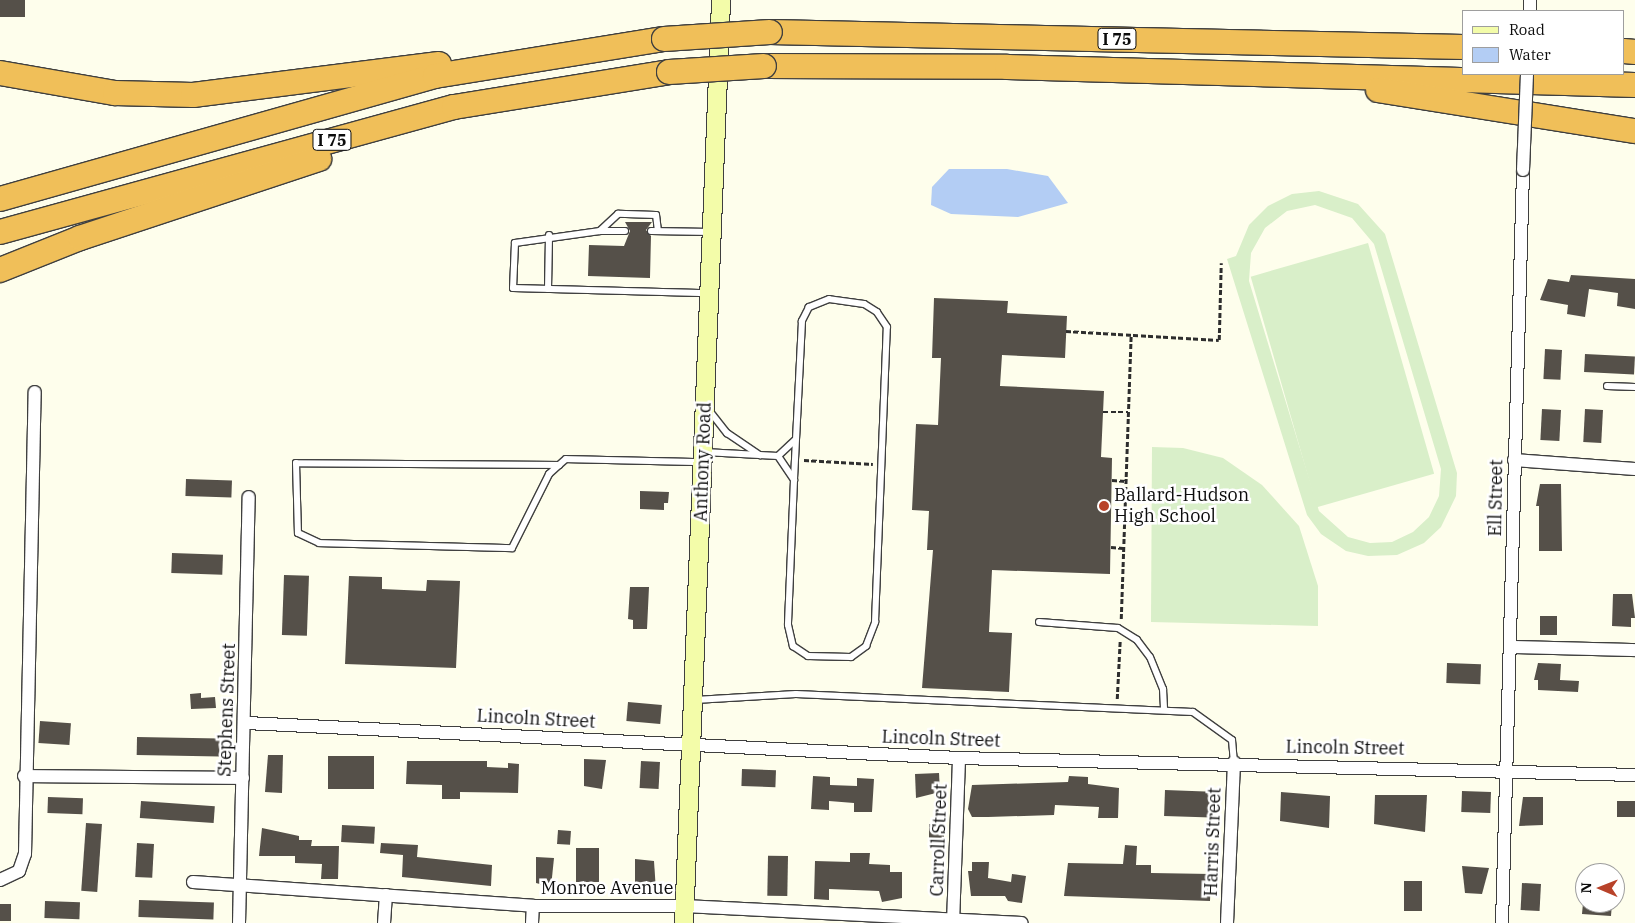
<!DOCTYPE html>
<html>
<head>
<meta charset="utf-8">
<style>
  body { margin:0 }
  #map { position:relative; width:1635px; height:923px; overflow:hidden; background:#fefeec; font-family:"IBM Plex Serif",serif }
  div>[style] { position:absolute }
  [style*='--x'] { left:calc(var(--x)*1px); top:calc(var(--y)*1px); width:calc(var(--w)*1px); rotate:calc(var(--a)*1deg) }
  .pitch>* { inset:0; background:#d9efc9; transform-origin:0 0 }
  .water>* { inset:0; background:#b3cdf4 }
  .building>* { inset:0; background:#555049; transform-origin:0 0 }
  .path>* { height:2.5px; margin-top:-1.25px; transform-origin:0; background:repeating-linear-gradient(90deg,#2e2e2e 0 5px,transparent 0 7.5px) }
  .roads { filter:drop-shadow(1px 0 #3f3f3f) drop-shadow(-1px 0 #3f3f3f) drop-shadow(0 1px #3f3f3f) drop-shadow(0 -1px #3f3f3f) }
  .lane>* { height:6px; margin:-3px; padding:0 3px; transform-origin:3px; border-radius:3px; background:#fff }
  .street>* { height:12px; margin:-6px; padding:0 6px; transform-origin:6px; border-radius:6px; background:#fff }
  .secondary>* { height:18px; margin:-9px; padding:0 9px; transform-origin:9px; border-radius:9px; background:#f3fca9 }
  .highway>* { height:24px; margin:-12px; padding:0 12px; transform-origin:12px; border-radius:12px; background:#f0bf59 }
  .bridges { filter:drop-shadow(1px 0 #3f3f3f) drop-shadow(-1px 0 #3f3f3f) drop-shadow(0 1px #3f3f3f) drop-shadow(0 -1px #3f3f3f) }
  .street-bridge>* { height:12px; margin:-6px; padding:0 6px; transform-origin:6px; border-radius:6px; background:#fff }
  .highway-bridge>* { height:24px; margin:-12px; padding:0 12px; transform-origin:12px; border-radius:12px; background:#f0bf59 }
  .dots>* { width:14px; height:14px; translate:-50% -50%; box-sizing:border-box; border:2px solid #fff; border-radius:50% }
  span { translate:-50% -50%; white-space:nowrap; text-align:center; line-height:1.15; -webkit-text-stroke:5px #fff; paint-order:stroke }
  .shield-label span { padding:1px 4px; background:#fff; border:1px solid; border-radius:4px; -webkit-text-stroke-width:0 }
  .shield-label { font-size:16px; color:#0c0c0c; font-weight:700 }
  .street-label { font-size:18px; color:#0c0c0c }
  .poi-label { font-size:18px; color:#0c0c0c }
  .left { translate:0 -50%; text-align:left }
  .legend { position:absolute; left:1462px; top:10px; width:162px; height:65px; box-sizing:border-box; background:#fff; border:1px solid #9e9e9e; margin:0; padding:6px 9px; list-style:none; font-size:15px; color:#0c0c0c }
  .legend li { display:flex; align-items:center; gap:10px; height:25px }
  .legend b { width:25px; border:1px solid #9e9e9e }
  .north { position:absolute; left:1575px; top:863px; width:50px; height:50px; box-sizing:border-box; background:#fff; border:1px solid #9e9e9e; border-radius:50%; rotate:271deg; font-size:14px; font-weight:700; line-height:20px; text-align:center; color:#0c0c0c }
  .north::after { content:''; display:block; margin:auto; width:18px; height:22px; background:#b84229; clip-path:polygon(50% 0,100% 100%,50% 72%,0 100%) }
</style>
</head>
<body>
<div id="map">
  <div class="pitch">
    <i style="clip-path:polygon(evenodd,1319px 191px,1358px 204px,1385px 234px,1457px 473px,1456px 496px,1441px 527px,1424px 543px,1397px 555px,1368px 556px,1346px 551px,1321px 534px,1307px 515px,1227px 259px,1236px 256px,1249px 225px,1268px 206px,1292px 194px,1319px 191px,1315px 205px,1352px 218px,1374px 244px,1441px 469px,1439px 496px,1429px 517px,1413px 532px,1392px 542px,1370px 543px,1348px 537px,1319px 511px,1249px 281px,1251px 253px,1265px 228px,1287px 211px,1315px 205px)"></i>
    <i style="left:1368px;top:243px;width:240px;height:122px;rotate:74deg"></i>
    <i style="clip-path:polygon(1152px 447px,1183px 448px,1223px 458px,1262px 485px,1299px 526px,1318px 586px,1318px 626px,1151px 622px)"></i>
  </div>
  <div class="water">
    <i style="clip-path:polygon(949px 169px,1007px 169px,1048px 176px,1068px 203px,1018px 217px,951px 214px,931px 205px,932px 187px)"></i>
  </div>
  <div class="building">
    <i style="left:0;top:0;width:25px;height:17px"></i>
    <i style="clip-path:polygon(625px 222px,652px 222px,646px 230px,651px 236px,650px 278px,588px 276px,589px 245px,624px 246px,630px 231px)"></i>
    <i style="clip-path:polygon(1571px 275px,1635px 279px,1635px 309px,1617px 306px,1618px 293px,1589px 289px,1585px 317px,1567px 314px,1568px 305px,1540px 300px,1548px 279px,1569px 282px)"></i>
    <i style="clip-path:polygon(934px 298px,1008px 301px,1007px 313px,1067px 316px,1065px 358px,1002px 355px,1000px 386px,1104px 391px,1101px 457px,1112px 458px,1110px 574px,992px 570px,989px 632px,1012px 633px,1009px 692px,922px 688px,933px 550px,927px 550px,929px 511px,912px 510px,916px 424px,938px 425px,941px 358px,932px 358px)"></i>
    <i style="left:1545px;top:349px;width:17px;height:30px;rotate:3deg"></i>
    <i style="left:1585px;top:354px;width:50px;height:18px;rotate:3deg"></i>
    <i style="left:1542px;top:409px;width:19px;height:31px;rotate:3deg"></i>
    <i style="left:1585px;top:409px;width:18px;height:33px;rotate:3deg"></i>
    <i style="left:186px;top:479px;width:46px;height:17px;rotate:2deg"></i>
    <i style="clip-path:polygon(1540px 484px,1561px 484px,1562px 551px,1539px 551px,1539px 506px,1536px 506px)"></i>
    <i style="clip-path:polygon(640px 491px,669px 492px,668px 503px,664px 503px,664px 510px,640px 509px)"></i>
    <i style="left:172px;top:553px;width:51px;height:20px;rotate:2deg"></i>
    <i style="left:284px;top:575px;width:25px;height:60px;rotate:2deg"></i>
    <i style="clip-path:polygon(349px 576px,382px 577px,382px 589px,426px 591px,427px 580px,460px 581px,456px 668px,345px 664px)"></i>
    <i style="clip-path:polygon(630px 587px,649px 587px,647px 629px,633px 629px,633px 620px,628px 619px)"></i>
    <i style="clip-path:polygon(1613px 594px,1632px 594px,1635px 618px,1631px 618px,1631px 627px,1612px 626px)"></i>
    <i style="left:1540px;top:616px;width:17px;height:19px"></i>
    <i style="left:1447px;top:663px;width:34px;height:20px;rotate:2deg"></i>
    <i style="clip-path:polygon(1538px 663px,1561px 664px,1560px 680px,1579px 681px,1578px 692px,1538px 690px,1538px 680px,1534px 680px)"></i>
    <i style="clip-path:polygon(201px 693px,201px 698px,215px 697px,216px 708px,191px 709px,190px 694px)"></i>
    <i style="left:628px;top:702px;width:34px;height:19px;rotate:5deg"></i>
    <i style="left:40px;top:721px;width:31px;height:22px;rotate:4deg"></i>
    <i style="left:137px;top:737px;width:83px;height:18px;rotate:1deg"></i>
    <i style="clip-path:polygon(268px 755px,283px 755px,282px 793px,265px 792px)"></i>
    <i style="left:374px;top:756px;width:33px;height:46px;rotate:90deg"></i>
    <i style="clip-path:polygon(584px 759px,606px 760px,602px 789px,584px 786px)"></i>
    <i style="clip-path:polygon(407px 761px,487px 761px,487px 767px,508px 768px,508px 763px,519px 764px,518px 793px,460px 792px,460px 799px,442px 799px,442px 785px,406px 784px)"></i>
    <i style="left:641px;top:761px;width:19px;height:27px;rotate:3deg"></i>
    <i style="left:742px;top:769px;width:34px;height:17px;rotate:2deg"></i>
    <i style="clip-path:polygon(939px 773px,940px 792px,916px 798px,915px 774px)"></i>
    <i style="clip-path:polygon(813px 776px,830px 777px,830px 785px,857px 786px,857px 778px,874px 779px,872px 812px,854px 812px,854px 803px,829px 801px,829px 810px,811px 809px)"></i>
    <i style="clip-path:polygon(1069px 776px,1088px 777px,1088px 784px,1119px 788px,1118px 818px,1098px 818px,1099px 807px,1055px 805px,1054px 815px,988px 817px,972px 817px,968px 809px,972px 785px,1068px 782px)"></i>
    <i style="left:1165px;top:790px;width:47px;height:26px;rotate:2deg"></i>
    <i style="left:1462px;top:791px;width:29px;height:21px;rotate:2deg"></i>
    <i style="clip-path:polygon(1281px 792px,1330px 796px,1329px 828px,1280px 821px)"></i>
    <i style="clip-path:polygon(1375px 795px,1427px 795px,1425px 832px,1374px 824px)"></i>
    <i style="left:48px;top:797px;width:35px;height:16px;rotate:2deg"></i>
    <i style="clip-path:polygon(1523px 797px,1543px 797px,1543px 825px,1519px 826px)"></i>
    <i style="left:141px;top:801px;width:74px;height:17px;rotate:4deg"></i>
    <i style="left:1617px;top:801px;width:18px;height:16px"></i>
    <i style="left:86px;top:823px;width:16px;height:68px;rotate:4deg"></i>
    <i style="left:929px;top:824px;width:15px;height:14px"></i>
    <i style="left:342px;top:825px;width:33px;height:17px;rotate:3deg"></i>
    <i style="clip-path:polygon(262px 828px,299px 836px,299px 840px,312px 840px,311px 846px,339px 846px,338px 879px,321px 879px,322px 864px,295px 863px,295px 856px,259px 856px)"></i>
    <i style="left:558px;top:830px;width:13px;height:14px;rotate:4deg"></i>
    <i style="left:137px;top:843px;width:17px;height:34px;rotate:3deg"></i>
    <i style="clip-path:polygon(381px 843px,418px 845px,417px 857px,492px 865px,491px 886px,402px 877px,403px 855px,380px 853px)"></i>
    <i style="clip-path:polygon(1125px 845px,1137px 846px,1136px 865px,1151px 865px,1151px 873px,1211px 874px,1210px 901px,1064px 896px,1068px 863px,1123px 864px)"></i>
    <i style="left:576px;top:848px;width:23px;height:34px"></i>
    <i style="clip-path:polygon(850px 853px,870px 853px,869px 864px,890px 865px,890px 872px,902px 872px,902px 898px,882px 902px,879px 891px,829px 889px,829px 900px,814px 899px,815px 861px,850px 862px)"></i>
    <i style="left:788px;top:856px;width:40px;height:20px;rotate:91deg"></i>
    <i style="clip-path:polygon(536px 857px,554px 858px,551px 887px,536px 883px)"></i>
    <i style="clip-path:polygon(635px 859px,654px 861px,656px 891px,635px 888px)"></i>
    <i style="clip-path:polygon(972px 862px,989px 862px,988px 878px,1011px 882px,1012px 874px,1026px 876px,1022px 903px,1008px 901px,1005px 896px,971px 896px,968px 871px,972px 871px)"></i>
    <i style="clip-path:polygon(1462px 866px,1489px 868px,1482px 894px,1465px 893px)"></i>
    <i style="left:1404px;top:881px;width:18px;height:30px"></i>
    <i style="left:1522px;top:883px;width:19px;height:27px;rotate:3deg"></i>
    <i style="left:139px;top:900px;width:75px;height:17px;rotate:2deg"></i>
    <i style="left:45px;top:901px;width:35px;height:17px;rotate:2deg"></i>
    <i style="clip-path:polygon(1583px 903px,1612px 903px,1611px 916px,1582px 914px)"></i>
    <i style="left:0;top:904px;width:11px;height:17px"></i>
  </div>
  <div class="path">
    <i style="--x:1066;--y:331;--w:153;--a:3.4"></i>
    <i style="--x:1219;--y:340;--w:77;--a:-88.5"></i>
    <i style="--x:1103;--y:412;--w:25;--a:0"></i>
    <i style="--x:804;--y:460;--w:69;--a:3.3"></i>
    <i style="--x:1112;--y:480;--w:14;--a:4"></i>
    <i style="--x:1111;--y:547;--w:12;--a:5"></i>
    <i style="--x:1121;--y:619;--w:285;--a:-88"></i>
    <i style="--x:1117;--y:699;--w:59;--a:-87.1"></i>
  </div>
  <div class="roads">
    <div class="lane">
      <i style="--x:600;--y:231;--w:25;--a:0"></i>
      <i style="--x:651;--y:231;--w:60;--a:1"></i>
      <i style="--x:658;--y:231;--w:16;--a:-97"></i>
      <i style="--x:656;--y:215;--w:38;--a:-178"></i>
      <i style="--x:618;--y:214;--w:25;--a:137"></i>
      <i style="--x:600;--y:231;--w:86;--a:172"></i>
      <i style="--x:515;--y:243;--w:45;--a:92.5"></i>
      <i style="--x:513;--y:288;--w:196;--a:1.5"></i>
      <i style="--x:548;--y:289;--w:54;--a:-88.9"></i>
      <i style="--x:1607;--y:386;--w:28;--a:2"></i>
      <i style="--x:708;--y:409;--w:31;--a:52"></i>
      <i style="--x:727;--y:433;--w:40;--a:34"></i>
      <i style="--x:704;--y:452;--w:74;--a:3.1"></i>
      <i style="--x:778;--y:456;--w:23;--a:-43"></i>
      <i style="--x:778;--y:456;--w:29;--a:56"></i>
      <i style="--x:794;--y:480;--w:145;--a:92.4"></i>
      <i style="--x:788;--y:625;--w:22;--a:77"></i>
      <i style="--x:793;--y:646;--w:18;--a:34"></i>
      <i style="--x:808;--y:656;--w:43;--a:1.3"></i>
      <i style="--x:851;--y:657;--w:19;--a:-36"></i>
      <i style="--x:866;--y:646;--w:26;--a:-69"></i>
      <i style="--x:875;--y:622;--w:295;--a:-87.7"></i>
      <i style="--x:887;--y:327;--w:18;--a:-124"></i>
      <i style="--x:877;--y:312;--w:15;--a:-148"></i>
      <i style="--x:864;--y:304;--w:35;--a:-172"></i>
      <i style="--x:829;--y:299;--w:22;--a:158"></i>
      <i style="--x:809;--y:307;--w:16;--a:117"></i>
      <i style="--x:802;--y:321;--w:159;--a:92.9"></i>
      <i style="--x:559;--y:465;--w:263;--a:-179.6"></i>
      <i style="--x:296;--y:463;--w:70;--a:88.4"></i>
      <i style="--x:298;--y:533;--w:23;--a:25"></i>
      <i style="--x:319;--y:543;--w:193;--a:1.5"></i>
      <i style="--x:512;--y:548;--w:83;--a:-63.4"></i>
      <i style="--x:549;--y:474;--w:13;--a:-42"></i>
      <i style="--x:559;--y:465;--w:9;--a:-41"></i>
      <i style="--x:566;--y:459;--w:136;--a:1.3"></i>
      <i style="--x:1039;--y:622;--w:79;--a:4.3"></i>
      <i style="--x:1118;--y:628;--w:22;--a:32"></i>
      <i style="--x:1137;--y:640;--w:21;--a:53"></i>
      <i style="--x:1150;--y:657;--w:35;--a:68"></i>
      <i style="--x:1163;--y:689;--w:21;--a:87"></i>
      <i style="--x:695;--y:700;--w:101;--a:-3.4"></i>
      <i style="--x:796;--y:694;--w:397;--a:2.6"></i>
      <i style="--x:1193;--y:712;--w:48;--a:35.7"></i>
      <i style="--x:1232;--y:740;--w:22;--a:85"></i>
    </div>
    <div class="street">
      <i style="--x:1530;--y:11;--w:11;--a:-90"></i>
      <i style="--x:1514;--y:460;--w:121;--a:4.3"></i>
      <i style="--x:1511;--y:647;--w:124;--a:1.4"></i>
      <i style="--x:246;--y:723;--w:714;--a:2.81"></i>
      <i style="--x:959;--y:758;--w:676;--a:1.44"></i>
      <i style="--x:24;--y:776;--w:219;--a:0.5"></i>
      <i style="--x:0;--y:880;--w:21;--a:-25"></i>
      <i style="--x:19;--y:871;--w:18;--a:-71"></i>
      <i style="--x:25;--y:854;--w:462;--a:-88.8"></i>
      <i style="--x:193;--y:882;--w:341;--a:4"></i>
      <i style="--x:533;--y:906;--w:151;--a:0"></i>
      <i style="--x:684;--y:906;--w:338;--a:2.9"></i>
      <i style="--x:239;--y:923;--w:426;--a:-88.7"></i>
      <i style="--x:384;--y:923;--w:28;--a:-86"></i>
      <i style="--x:532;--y:923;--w:17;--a:-87"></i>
      <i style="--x:953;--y:923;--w:165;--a:-87.9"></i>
      <i style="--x:1227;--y:923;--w:161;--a:-87.5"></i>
      <i style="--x:1502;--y:923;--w:753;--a:-88.4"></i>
    </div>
    <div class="secondary">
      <i style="--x:684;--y:923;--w:924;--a:-87.7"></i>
    </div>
    <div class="highway">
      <i style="--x:770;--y:32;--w:694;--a:1.24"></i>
      <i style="--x:1624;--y:51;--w:11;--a:5"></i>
      <i style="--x:764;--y:66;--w:243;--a:0.2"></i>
      <i style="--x:1007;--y:67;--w:628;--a:1.64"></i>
      <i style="--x:0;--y:73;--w:117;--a:9.9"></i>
      <i style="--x:115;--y:93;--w:78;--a:1.5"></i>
      <i style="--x:193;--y:95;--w:248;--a:-7.2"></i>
      <i style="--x:1378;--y:90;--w:260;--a:9.1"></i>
      <i style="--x:0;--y:199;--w:452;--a:-15.8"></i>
      <i style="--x:435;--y:76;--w:232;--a:-9.2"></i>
      <i style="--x:0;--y:232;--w:471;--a:-15.4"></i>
      <i style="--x:454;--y:107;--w:218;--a:-9.2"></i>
      <i style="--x:0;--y:270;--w:86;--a:-21.8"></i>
      <i style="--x:80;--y:238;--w:252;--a:-18.3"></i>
    </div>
  </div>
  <div class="bridges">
    <div class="street-bridge">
      <i style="--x:1523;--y:170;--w:96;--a:-87.6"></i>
    </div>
    <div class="highway-bridge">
      <i style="--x:664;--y:39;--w:106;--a:-3.8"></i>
      <i style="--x:669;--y:72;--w:95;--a:-3.6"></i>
    </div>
  </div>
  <div class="dots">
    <i style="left:1104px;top:506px;background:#b84229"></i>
  </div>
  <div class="shield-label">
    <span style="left:1117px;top:39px">I 75</span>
    <span style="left:332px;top:140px">I 75</span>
  </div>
  <div class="street-label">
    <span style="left:703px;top:462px;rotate:-88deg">Anthony Road</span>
    <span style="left:1496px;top:498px;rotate:-89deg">Ell Street</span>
    <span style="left:227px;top:710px;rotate:-88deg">Stephens Street</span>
    <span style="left:536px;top:719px;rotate:3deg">Lincoln Street</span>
    <span style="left:941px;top:739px;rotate:2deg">Lincoln Street</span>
    <span style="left:1345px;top:748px;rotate:1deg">Lincoln Street</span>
    <span style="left:939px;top:840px;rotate:-88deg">Carroll Street</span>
    <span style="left:1213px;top:842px;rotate:-88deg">Harris Street</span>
    <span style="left:607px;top:888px">Monroe Avenue</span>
  </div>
  <div class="poi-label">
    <span class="left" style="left:1114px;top:506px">Ballard-Hudson<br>High School</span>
  </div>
  <ul class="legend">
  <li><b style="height:6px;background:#f3fca9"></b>Road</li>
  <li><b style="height:14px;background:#b3cdf4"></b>Water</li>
  </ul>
  <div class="north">N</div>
</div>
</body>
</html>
